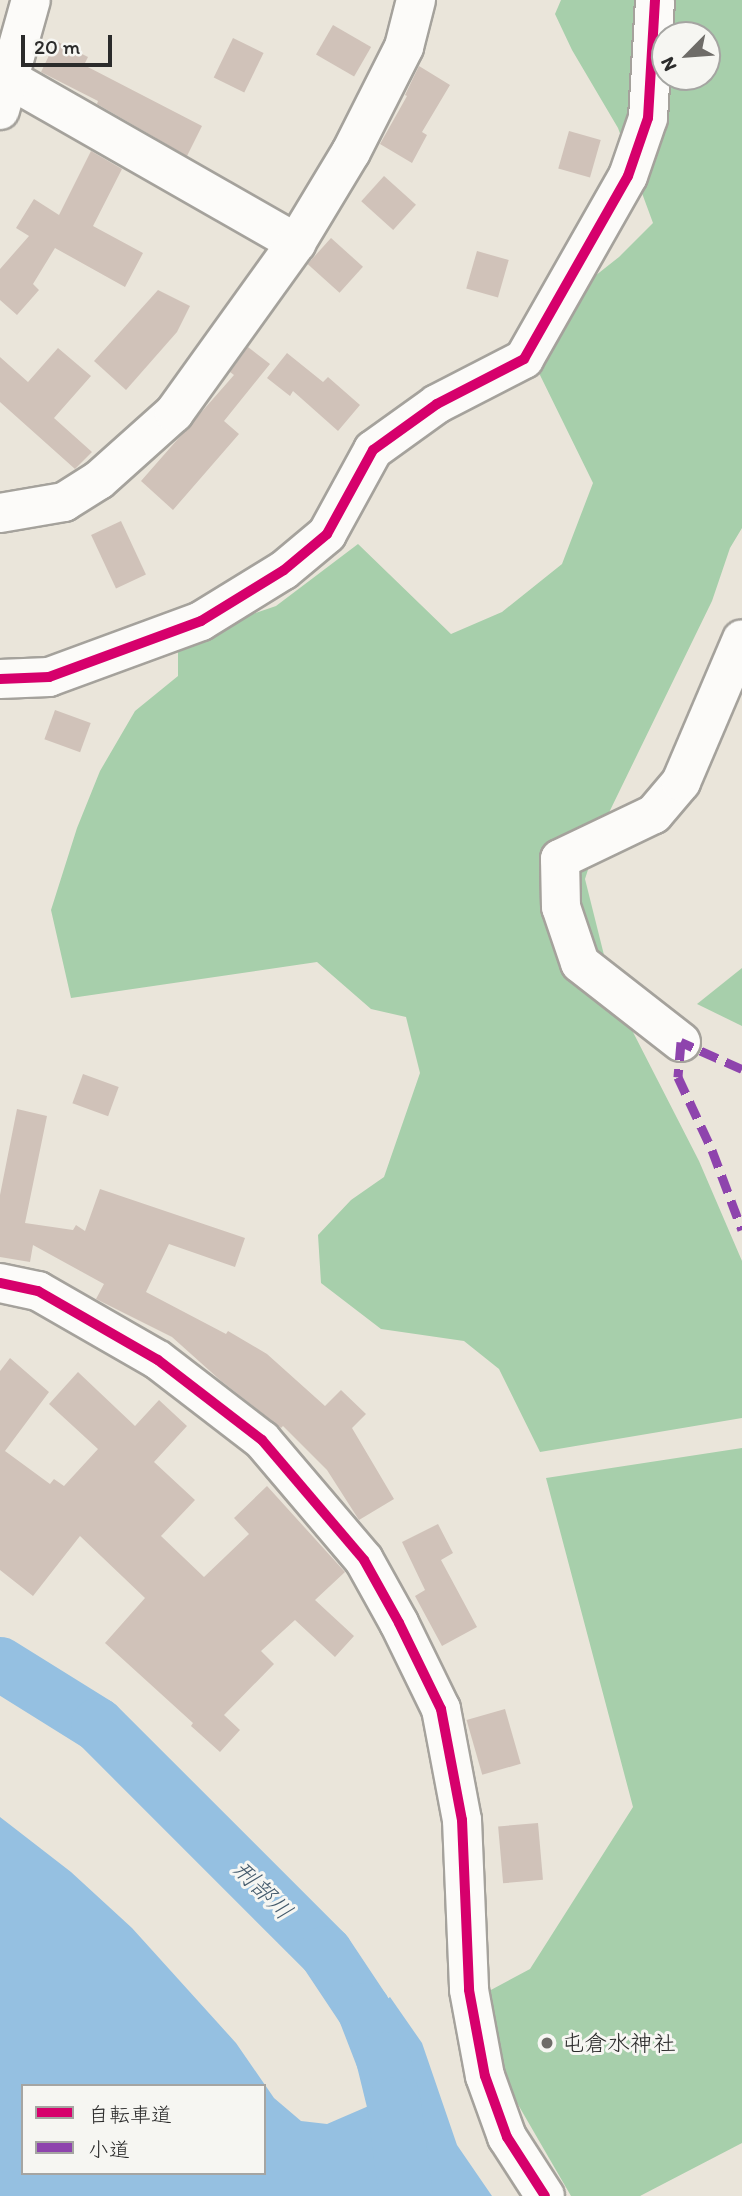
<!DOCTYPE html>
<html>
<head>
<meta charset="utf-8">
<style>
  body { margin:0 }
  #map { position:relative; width:742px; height:2196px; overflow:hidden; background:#eae5da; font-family:Itim,"Klee One",sans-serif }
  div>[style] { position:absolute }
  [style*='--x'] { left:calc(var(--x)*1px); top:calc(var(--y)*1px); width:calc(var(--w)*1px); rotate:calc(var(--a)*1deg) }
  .forest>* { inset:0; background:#a7cfab }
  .water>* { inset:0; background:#95c0e1 }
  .river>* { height:54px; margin:-27px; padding:0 27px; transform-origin:27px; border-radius:27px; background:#95c0e1 }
  .building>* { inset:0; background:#d0c2b9; transform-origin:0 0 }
  .roads { filter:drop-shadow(2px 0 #a5a29c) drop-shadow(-2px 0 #a5a29c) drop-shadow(0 2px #a5a29c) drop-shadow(0 -2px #a5a29c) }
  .minor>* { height:38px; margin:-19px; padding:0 19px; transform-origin:19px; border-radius:19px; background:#fcfbf9 }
  .major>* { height:38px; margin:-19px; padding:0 19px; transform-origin:19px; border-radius:19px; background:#fcfbf9 }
  .quiet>* { height:9px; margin-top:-4.5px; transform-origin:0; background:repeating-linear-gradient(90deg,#8e44ad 0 18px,transparent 0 27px) }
  .cycleway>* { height:10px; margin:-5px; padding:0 5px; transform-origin:5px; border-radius:5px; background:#d6006c }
  .dots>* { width:19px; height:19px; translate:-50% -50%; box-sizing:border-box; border:4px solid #f6f6f2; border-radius:50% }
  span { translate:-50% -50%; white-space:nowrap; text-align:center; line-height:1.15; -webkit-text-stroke:6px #f6f6f2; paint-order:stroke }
  .poi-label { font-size:23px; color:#2b2b2b }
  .left { translate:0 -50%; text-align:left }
  .water-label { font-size:24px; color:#435a6c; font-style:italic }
  .legend { position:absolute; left:21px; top:2084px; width:245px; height:91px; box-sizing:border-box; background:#f6f6f2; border:2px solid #a5a5a2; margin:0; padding:9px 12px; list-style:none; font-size:21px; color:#2b2b2b }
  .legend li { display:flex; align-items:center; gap:14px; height:35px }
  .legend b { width:35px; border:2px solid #a5a5a2 }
  .north { position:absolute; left:651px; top:21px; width:70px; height:70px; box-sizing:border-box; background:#f6f6f2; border:2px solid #a5a5a2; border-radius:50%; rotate:245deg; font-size:19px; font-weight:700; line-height:28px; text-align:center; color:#2b2b2b }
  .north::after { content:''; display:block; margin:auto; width:24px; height:32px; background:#6e6c68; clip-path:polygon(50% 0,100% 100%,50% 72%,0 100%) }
  .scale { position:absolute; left:21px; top:35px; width:91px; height:32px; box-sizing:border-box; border:4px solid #2b2b2b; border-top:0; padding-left:9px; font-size:21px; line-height:24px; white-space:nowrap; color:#2b2b2b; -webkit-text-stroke:5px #f6f6f2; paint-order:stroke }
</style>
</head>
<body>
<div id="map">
  <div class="forest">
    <i style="clip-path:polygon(evenodd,561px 0,742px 0,742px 528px,730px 548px,712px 601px,601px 829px,585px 879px,614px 995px,699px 1161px,742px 1261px,742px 1418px,540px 1452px,499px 1369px,464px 1341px,381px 1329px,321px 1283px,318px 1235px,351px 1200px,384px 1177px,420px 1073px,406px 1017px,371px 1009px,317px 962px,71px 998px,51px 910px,77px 828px,100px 771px,135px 711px,178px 676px,178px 639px,276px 606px,358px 544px,451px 634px,502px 612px,562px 564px,593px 483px,538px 371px,581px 287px,619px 257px,653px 223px,618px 128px,572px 50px,555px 14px,561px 0,665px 35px,707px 35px,707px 77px,665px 77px,665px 35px)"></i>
    <i style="clip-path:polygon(742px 968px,742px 1026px,697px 1004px)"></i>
    <i style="clip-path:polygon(742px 1448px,742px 2143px,640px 2196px,571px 2196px,461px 2006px,530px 1969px,633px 1807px,546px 1478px)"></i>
  </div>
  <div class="water">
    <i style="clip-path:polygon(evenodd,0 1817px,71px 1872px,132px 1928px,236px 2043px,274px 2098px,301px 2121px,327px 2124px,371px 2105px,377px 2082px,347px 2029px,390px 1997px,422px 2043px,457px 2145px,492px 2196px,0 2196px,0 1817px,23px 2086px,264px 2086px,264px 2173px,23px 2173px,23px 2086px)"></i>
  </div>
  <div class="river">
    <i style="--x:0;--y:1664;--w:115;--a:31.9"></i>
    <i style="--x:98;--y:1725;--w:322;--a:45"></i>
    <i style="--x:326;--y:1953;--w:69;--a:56.3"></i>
    <i style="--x:364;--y:2010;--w:53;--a:68.8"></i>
    <i style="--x:383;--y:2059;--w:46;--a:76.3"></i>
    <i style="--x:394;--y:2104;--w:93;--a:82.6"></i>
  </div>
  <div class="building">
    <i style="left:333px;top:25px;width:44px;height:34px;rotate:30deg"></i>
    <i style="left:233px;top:38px;width:34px;height:44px;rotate:26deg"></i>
    <i style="clip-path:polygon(56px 41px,88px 57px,84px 65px,202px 126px,187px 156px,97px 104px,98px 101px,41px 72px)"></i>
    <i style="clip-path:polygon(419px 66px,450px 85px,422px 132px,427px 135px,412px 163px,380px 144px,407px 96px,405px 95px)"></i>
    <i style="left:569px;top:131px;width:33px;height:39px;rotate:16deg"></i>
    <i style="clip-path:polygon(91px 151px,122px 169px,93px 226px,143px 253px,125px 287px,55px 248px,33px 284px,39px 290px,17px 315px,0 300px,0 269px,29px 236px,16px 228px,34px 199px,59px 215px)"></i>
    <i style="left:384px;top:176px;width:43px;height:34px;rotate:42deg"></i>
    <i style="left:331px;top:238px;width:43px;height:35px;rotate:42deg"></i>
    <i style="left:477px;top:251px;width:33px;height:39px;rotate:16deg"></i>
    <i style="clip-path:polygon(158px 290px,190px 306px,177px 332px,126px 390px,94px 361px)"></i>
    <i style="clip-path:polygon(248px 347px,270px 364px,224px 421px,239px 434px,173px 510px,141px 481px,234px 375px,230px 372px)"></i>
    <i style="clip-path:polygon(58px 348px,91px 376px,54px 418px,92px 452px,75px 469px,0 402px,0 357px,28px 382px)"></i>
    <i style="clip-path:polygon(287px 353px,323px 382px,328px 377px,360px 405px,338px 431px,293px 391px,290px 396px,267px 378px)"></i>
    <i style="left:121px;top:521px;width:59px;height:33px;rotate:65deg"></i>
    <i style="left:55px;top:710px;width:38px;height:31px;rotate:20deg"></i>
    <i style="left:83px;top:1074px;width:38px;height:31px;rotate:20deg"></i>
    <i style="clip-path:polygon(17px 1109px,47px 1116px,25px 1223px,73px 1230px,76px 1225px,85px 1231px,100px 1189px,245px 1238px,235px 1267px,169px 1244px,146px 1292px,226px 1334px,228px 1331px,267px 1354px,325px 1406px,341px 1390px,366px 1414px,352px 1428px,394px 1499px,359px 1520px,327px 1470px,283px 1426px,281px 1428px,220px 1380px,172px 1337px,96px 1299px,104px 1284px,33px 1245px,30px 1262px,0 1257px,0 1195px)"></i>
    <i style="clip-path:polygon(10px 1358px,49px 1392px,5px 1451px,50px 1484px,54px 1479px,64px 1486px,98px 1449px,49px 1404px,78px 1372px,135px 1426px,159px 1400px,187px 1426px,154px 1462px,195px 1500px,161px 1536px,204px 1577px,249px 1534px,234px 1518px,267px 1486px,345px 1572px,315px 1600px,354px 1636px,335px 1657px,295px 1620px,261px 1651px,274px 1664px,224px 1715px,240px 1730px,220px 1752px,191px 1726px,193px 1723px,105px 1643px,145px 1598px,80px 1536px,33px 1596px,0 1570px,0 1371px)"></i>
    <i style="clip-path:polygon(438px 1524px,453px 1553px,441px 1560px,477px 1627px,442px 1646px,415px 1596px,425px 1590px,402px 1542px)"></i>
    <i style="left:505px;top:1709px;width:57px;height:40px;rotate:74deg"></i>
    <i style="left:538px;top:1823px;width:57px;height:40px;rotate:85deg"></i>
  </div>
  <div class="roads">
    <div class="minor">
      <i style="--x:9;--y:79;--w:331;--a:29.7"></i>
      <i style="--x:0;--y:513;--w:65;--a:-9.8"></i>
      <i style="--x:64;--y:502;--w:41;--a:-32.2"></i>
      <i style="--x:99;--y:480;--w:101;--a:-41.8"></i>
      <i style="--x:174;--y:413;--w:209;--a:-54.3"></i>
      <i style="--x:296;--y:243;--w:106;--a:-58.9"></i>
      <i style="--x:351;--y:152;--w:118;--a:-63.2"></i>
      <i style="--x:404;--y:47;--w:49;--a:-75.7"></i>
      <i style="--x:0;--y:679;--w:49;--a:-2.3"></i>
      <i style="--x:49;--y:677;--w:162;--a:-20.2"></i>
      <i style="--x:201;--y:621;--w:97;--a:-31.6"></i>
      <i style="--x:284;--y:570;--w:56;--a:-39.9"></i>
      <i style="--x:327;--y:534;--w:96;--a:-61.3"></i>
      <i style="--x:373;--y:450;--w:79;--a:-35.7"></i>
      <i style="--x:437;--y:404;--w:98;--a:-27.3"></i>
      <i style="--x:524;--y:359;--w:210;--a:-60.4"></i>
      <i style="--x:628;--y:176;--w:61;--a:-71"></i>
      <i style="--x:648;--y:118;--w:118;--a:-86.6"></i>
      <i style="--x:681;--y:1042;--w:128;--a:-142"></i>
      <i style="--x:580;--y:963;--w:59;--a:-108.7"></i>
      <i style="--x:561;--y:907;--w:48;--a:-91.2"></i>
      <i style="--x:560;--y:859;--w:104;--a:-25.6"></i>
      <i style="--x:654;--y:814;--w:42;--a:-49.8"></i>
      <i style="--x:681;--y:782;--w:155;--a:-66.9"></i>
      <i style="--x:0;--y:1283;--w:39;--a:12"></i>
      <i style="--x:38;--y:1291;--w:138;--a:29.9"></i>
      <i style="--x:158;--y:1360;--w:131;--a:37.6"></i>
      <i style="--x:262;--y:1440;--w:157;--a:49.6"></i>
      <i style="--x:364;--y:1560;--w:72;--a:60.9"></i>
      <i style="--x:399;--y:1623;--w:96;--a:64"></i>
      <i style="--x:441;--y:1709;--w:113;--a:79.3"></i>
      <i style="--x:462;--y:1820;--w:170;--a:87.6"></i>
      <i style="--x:469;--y:1990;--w:87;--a:79.5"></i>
      <i style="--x:485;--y:2076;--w:65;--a:70.2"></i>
      <i style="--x:507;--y:2137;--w:70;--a:57.2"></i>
    </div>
    <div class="major">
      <i style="--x:0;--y:110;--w:114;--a:-74.3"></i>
    </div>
  </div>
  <div class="quiet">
    <i style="--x:742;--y:1069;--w:67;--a:-156.1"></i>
    <i style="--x:681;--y:1042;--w:35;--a:95"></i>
    <i style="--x:678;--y:1077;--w:81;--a:65"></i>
    <i style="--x:712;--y:1150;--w:85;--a:69.4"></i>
  </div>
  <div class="cycleway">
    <i style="--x:0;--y:679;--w:49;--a:-2.3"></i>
    <i style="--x:49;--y:677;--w:162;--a:-20.2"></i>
    <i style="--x:201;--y:621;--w:97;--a:-31.6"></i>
    <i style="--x:284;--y:570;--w:56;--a:-39.9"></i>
    <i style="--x:327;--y:534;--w:96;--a:-61.3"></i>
    <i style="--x:373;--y:450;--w:79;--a:-35.7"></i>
    <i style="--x:437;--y:404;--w:98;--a:-27.3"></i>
    <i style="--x:524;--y:359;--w:210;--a:-60.4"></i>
    <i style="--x:628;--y:176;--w:61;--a:-71"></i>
    <i style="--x:648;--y:118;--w:118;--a:-86.6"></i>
    <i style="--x:0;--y:1283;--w:39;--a:12"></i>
    <i style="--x:38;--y:1291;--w:138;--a:29.9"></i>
    <i style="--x:158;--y:1360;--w:131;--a:37.6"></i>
    <i style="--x:262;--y:1440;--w:157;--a:49.6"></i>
    <i style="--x:364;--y:1560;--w:72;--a:60.9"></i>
    <i style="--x:399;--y:1623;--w:96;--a:64"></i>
    <i style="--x:441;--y:1709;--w:113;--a:79.3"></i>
    <i style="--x:462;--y:1820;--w:170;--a:87.6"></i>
    <i style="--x:469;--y:1990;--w:87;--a:79.5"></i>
    <i style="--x:485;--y:2076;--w:65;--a:70.2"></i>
    <i style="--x:507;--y:2137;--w:70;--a:57.2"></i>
  </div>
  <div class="dots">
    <i style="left:547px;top:2043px;background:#6e6c68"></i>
  </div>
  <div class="poi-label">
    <span class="left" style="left:561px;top:2043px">屯倉水神社</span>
  </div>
  <div class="water-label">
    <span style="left:263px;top:1890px;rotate:45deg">刑部川</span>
  </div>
  <ul class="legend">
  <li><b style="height:9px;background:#d6006c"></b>自転車道</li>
  <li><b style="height:9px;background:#8e44ad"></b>小道</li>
  </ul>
  <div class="north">N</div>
  <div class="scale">20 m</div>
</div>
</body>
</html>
